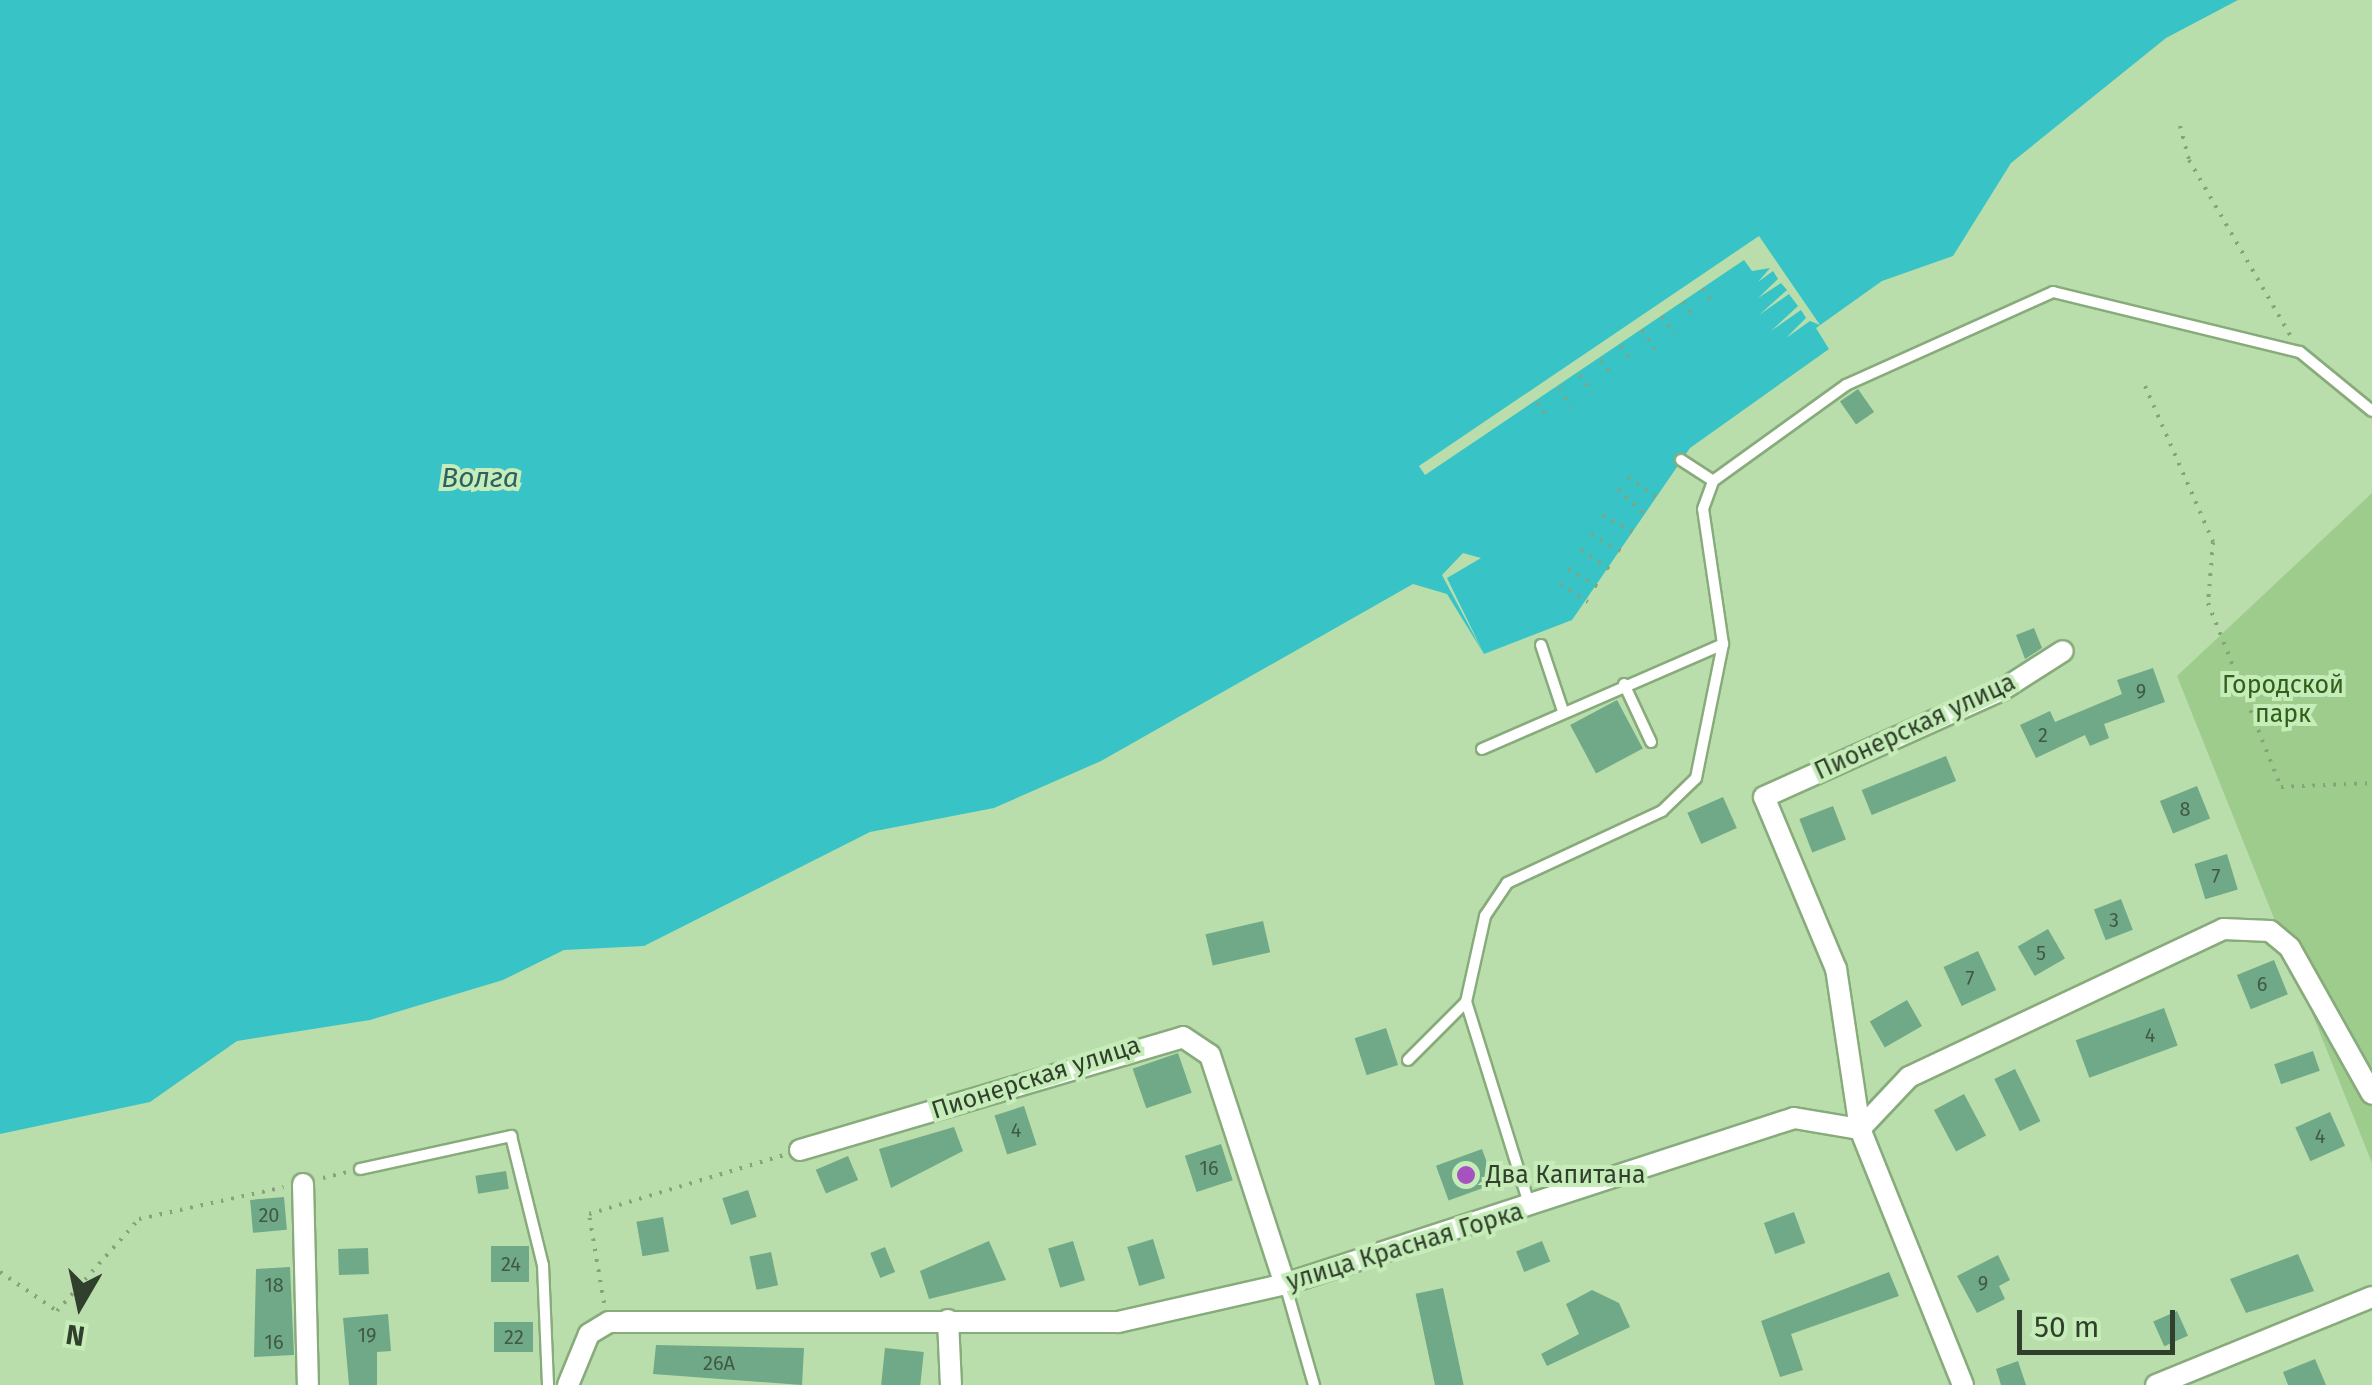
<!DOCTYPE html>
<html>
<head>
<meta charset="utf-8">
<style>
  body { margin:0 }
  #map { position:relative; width:2372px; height:1385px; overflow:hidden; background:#b9deac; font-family:"Fira Sans",sans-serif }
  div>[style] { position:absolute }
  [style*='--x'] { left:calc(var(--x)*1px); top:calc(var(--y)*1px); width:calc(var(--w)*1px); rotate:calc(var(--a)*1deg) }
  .green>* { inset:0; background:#9dcc8c }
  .water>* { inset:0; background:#38c3c7 }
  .pier>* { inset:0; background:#b9deac }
  .building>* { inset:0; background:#70a987; transform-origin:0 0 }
  .path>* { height:4px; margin-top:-2px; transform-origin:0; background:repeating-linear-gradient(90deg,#86a37c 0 2.5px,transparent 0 10.5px) }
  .roads { filter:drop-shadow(2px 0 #88ab7b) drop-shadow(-2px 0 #88ab7b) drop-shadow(0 2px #88ab7b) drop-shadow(0 -2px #88ab7b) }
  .service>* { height:10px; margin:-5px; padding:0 5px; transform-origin:5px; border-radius:5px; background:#fff }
  .minor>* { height:20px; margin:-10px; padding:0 10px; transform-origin:10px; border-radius:10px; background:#fff }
  .dots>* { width:28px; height:28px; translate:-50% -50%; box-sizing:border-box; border:5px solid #c6ecb9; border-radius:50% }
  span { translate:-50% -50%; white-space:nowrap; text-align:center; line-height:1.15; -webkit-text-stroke:8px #c6ecb9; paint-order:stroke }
  .number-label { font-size:20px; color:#415a43 }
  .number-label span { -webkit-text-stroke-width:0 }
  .park-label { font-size:25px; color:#30611a }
  .street-label { font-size:25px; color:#31402c }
  .poi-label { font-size:25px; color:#31402c }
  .left { translate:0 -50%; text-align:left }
  .water-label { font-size:28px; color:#2b6264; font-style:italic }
  .north { position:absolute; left:30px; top:1255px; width:100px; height:100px; -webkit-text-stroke:8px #c6ecb9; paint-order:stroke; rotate:189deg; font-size:28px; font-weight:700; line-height:40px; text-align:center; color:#31402c }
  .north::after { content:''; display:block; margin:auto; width:35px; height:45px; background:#31402c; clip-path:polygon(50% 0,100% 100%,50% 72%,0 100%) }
  .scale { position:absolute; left:2017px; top:1310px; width:158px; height:45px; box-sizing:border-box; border:5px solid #31402c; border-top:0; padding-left:12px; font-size:30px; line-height:35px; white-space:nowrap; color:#31402c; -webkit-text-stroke:8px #c6ecb9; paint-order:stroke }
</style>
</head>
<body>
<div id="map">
  <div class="green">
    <i style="clip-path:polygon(2372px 493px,2372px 1163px,2177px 676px)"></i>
  </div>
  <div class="water">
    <i style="clip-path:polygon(0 0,2238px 0,2166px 38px,2011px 163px,1953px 256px,1882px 281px,1816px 328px,1829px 349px,1690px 448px,1572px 620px,1484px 654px,1447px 594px,1413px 584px,1101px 761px,994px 808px,870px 832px,644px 946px,564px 950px,503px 980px,370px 1020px,237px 1041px,150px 1102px,0 1134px)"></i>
  </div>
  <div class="pier">
    <i style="clip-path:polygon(1759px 236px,1820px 325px,1810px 321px,1786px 338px,1806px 318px,1801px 310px,1771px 331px,1798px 306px,1789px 294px,1759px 315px,1787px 290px,1781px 283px,1758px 298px,1778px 279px,1773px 271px,1758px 282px,1770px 268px,1752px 271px,1744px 260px,1425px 475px,1419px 466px)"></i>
    <i style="clip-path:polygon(1463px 553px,1481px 558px,1447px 578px,1484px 654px,1442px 575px)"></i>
  </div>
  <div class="building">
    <i style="left:1858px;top:389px;width:28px;height:22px;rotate:55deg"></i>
    <i style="clip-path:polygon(2034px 628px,2042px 648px,2025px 659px,2016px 635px)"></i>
    <i style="clip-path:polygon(2153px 668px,2165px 702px,2104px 724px,2109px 738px,2090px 746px,2085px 735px,2036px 758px,2020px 725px,2050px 711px,2055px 722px,2122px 694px,2117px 680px)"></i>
    <i style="left:1617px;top:700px;width:55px;height:53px;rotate:62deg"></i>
    <i style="left:1946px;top:756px;width:27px;height:91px;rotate:68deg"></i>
    <i style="left:2197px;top:786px;width:35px;height:40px;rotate:68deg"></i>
    <i style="left:1723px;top:797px;width:34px;height:39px;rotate:66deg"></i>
    <i style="left:1833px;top:806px;width:36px;height:36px;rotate:69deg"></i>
    <i style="left:2227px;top:854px;width:37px;height:34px;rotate:73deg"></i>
    <i style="left:2121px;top:899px;width:33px;height:29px;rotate:69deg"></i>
    <i style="left:1263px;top:921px;width:32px;height:59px;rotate:77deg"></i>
    <i style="left:2048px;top:929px;width:34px;height:35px;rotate:60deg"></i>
    <i style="left:1978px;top:951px;width:43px;height:38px;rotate:65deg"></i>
    <i style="left:2274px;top:960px;width:37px;height:40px;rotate:68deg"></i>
    <i style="left:1907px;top:1000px;width:30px;height:43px;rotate:60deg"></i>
    <i style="left:2164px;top:1008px;width:40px;height:94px;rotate:70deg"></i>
    <i style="left:1386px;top:1028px;width:39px;height:33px;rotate:72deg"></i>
    <i style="left:2313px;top:1051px;width:21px;height:41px;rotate:71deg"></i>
    <i style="left:1178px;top:1053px;width:42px;height:48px;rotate:71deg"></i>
    <i style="left:2015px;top:1069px;width:58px;height:23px;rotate:64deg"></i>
    <i style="left:1964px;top:1094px;width:47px;height:34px;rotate:62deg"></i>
    <i style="left:1024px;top:1106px;width:41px;height:31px;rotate:72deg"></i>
    <i style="left:2330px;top:1112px;width:37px;height:38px;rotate:66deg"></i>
    <i style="clip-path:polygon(954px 1127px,963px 1151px,891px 1188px,879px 1149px)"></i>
    <i style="left:1221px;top:1144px;width:38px;height:38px;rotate:72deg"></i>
    <i style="left:1482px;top:1149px;width:37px;height:49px;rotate:70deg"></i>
    <i style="left:848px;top:1156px;width:26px;height:35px;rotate:67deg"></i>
    <i style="left:506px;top:1171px;width:18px;height:31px;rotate:81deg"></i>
    <i style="left:748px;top:1190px;width:28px;height:27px;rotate:72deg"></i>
    <i style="left:284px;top:1197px;width:33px;height:34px;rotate:85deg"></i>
    <i style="left:1794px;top:1212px;width:33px;height:32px;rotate:70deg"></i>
    <i style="left:663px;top:1217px;width:35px;height:27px;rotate:80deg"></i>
    <i style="left:1153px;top:1239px;width:41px;height:27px;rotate:73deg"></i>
    <i style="clip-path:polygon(989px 1241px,1006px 1280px,929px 1299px,920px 1271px)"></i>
    <i style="left:1073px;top:1241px;width:41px;height:26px;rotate:73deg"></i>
    <i style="left:1542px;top:1241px;width:22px;height:28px;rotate:68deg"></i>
    <i style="left:491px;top:1246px;width:38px;height:36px"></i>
    <i style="left:885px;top:1247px;width:27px;height:16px;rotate:68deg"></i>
    <i style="left:368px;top:1248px;width:26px;height:30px;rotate:88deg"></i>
    <i style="left:771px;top:1252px;width:34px;height:22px;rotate:78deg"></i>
    <i style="clip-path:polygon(2298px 1254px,2314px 1291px,2246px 1313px,2230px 1279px)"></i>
    <i style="clip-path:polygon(1998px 1255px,2010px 1280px,1999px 1286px,2005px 1299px,1977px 1313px,1957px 1276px)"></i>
    <i style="clip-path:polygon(290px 1267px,294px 1355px,254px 1357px,256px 1269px)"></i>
    <i style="clip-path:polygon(1889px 1272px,1899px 1296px,1791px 1334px,1803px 1370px,1780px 1377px,1761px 1321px)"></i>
    <i style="left:1443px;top:1288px;width:99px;height:28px;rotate:78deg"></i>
    <i style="clip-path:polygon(1592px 1290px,1619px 1303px,1630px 1327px,1547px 1366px,1541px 1354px,1579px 1334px,1566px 1304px)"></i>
    <i style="left:2177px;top:1311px;width:27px;height:26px;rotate:66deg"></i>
    <i style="clip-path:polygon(388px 1314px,391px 1351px,377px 1352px,377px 1385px,349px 1385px,343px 1318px)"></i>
    <i style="left:494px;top:1322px;width:39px;height:30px"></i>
    <i style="clip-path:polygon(656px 1345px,804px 1348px,802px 1385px,653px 1374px)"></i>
    <i style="left:885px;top:1348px;width:39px;height:37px;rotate:6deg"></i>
    <i style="clip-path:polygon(2315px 1359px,2326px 1385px,2288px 1385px,2283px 1372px)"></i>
    <i style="clip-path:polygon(2018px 1361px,2026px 1385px,2001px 1385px,1996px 1369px)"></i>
  </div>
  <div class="path">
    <i style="--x:2180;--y:126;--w:35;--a:75"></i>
    <i style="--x:2189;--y:160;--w:202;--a:60"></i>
    <i style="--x:1703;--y:288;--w:17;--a:59"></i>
    <i style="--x:1683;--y:302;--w:21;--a:55"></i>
    <i style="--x:1662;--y:316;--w:22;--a:54"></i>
    <i style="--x:1642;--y:330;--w:23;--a:56"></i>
    <i style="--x:1621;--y:346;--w:21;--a:55"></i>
    <i style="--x:1601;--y:360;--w:21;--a:55"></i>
    <i style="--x:1580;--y:375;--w:22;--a:54"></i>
    <i style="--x:2145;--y:386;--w:170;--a:66.4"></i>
    <i style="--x:2213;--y:542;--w:61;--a:94.7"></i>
    <i style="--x:2208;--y:603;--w:198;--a:68.4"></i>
    <i style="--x:2281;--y:787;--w:91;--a:-2.5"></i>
    <i style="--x:1559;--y:388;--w:22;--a:58"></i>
    <i style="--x:1537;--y:403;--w:17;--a:54"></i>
    <i style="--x:1628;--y:477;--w:34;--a:36"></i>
    <i style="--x:1618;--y:489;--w:37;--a:43"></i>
    <i style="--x:1603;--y:515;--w:34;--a:30"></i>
    <i style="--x:1591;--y:534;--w:34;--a:30"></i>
    <i style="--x:1581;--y:550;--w:34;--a:34"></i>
    <i style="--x:1568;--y:569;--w:35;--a:31"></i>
    <i style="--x:1560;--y:584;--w:33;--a:33"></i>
    <i style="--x:323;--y:1178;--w:25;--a:-14"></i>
    <i style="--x:0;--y:1272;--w:69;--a:34.4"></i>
    <i style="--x:57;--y:1311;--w:123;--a:-48.3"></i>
    <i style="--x:139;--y:1219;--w:148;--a:-12.4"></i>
    <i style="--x:604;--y:1303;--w:90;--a:-99.6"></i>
    <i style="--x:589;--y:1214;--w:204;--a:-16.8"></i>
  </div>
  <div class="roads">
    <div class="service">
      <i style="--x:1681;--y:460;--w:38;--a:33"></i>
      <i style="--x:1541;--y:645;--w:70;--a:71.6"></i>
      <i style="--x:1624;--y:684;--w:64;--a:65"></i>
      <i style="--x:1482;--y:749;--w:263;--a:-23.5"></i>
      <i style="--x:1723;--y:644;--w:136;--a:-98.4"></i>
      <i style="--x:1703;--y:509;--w:30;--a:-70"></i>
      <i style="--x:1713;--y:481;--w:164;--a:-35.8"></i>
      <i style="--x:1846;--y:385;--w:227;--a:-24.2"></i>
      <i style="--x:2053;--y:292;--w:254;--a:13.7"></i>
      <i style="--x:2300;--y:352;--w:93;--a:39.3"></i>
      <i style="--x:1408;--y:1060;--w:82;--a:-45"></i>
      <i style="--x:360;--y:1169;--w:155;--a:-12.3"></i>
      <i style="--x:511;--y:1136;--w:133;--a:76.1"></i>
      <i style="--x:543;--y:1265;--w:120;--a:87.6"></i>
      <i style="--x:1530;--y:1207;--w:215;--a:-107.3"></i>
      <i style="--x:1466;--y:1002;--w:88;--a:-77.5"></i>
      <i style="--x:1485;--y:916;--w:40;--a:-56"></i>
      <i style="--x:1507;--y:883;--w:171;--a:-24.9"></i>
      <i style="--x:1662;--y:811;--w:47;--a:-44.1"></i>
      <i style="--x:1696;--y:778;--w:137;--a:-78.6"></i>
      <i style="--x:1285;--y:1284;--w:105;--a:74"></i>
    </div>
    <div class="minor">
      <i style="--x:800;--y:1150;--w:399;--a:-16.4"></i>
      <i style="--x:1183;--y:1037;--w:32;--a:34"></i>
      <i style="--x:1210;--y:1055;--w:241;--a:71.9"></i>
      <i style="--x:303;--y:1184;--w:201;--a:88.6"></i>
      <i style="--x:948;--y:1320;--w:65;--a:87.4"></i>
      <i style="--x:568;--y:1385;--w:55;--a:-67.6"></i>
      <i style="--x:589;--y:1334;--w:23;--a:-31"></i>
      <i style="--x:609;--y:1322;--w:509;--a:0"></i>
      <i style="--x:1118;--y:1322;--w:171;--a:-12.8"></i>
      <i style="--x:1285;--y:1284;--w:535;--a:-18.06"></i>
      <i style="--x:1794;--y:1118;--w:67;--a:9.5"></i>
      <i style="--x:1860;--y:1129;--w:71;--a:-46.7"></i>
      <i style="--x:1909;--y:1077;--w:347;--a:-25.2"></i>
      <i style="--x:2223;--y:929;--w:47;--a:2.4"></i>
      <i style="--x:2270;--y:931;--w:26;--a:40"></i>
      <i style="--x:2290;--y:948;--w:167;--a:60.7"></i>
      <i style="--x:1963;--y:1385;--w:276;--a:-111.9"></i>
      <i style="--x:1860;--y:1129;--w:162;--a:-98.5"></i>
      <i style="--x:1836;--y:969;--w:186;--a:-112.7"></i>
      <i style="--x:1764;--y:797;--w:261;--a:-24.2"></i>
      <i style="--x:2002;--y:690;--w:72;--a:-32.6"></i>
      <i style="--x:2156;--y:1385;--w:233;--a:-22.2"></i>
    </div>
  </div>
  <div class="dots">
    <i style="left:1466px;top:1175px;background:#a652c0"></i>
  </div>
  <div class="number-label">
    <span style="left:2141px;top:691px">9</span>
    <span style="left:2043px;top:735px">2</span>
    <span style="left:2185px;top:809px">8</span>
    <span style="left:2216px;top:876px">7</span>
    <span style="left:2114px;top:920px">3</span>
    <span style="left:2041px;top:953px">5</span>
    <span style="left:1970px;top:978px">7</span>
    <span style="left:2262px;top:984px">6</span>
    <span style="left:2150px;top:1035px">4</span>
    <span style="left:1016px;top:1130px">4</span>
    <span style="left:2320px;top:1136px">4</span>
    <span style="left:1209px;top:1168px">16</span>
    <span style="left:269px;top:1215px">20</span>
    <span style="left:511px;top:1264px">24</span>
    <span style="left:1983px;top:1283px">9</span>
    <span style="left:274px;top:1285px">18</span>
    <span style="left:367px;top:1335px">19</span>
    <span style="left:514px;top:1337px">22</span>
    <span style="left:274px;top:1342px">16</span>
    <span style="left:719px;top:1363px">26А</span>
  </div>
  <div class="park-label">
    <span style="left:2283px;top:700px">Городской<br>парк</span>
  </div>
  <div class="street-label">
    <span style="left:1915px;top:727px;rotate:-25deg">Пионерская улица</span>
    <span style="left:1036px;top:1078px;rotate:-18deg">Пионерская улица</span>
    <span style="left:1405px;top:1247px;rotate:-17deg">улица Красная Горка</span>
  </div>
  <div class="poi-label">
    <span class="left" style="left:1486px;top:1175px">Два Капитана</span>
  </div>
  <div class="water-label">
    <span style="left:480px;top:478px">Волга</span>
  </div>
  <div class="north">N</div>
  <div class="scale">50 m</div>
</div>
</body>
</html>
